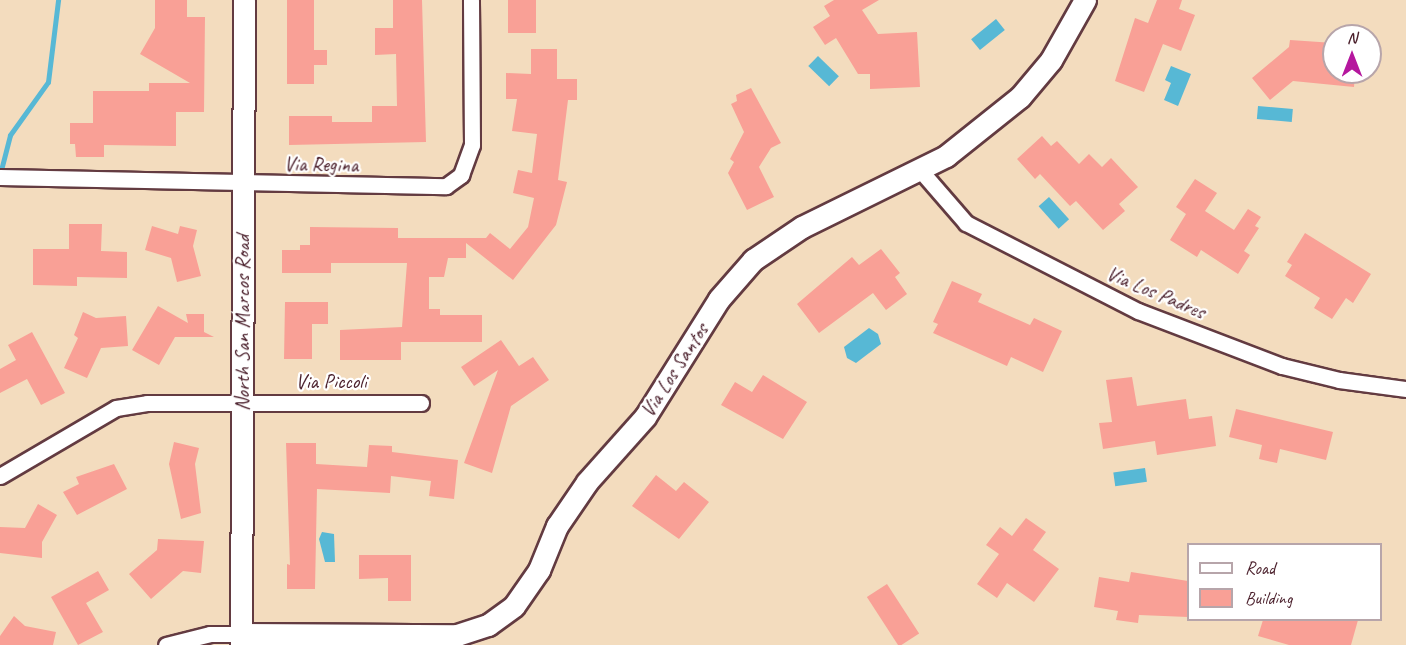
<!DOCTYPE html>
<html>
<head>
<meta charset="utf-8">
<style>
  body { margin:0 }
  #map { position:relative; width:1406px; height:645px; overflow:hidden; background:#f3dcbe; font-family:Caveat,sans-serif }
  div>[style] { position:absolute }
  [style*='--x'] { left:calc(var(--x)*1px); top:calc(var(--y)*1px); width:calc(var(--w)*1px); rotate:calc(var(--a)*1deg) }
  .water>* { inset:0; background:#57b8d5; transform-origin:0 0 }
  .stream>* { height:5px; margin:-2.5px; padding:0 2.5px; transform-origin:2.5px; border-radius:2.5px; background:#57b8d5 }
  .building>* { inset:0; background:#f9a096; transform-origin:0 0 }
  .roads { filter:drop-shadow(2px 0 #633b41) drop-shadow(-2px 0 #633b41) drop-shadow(0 2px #633b41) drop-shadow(0 -2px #633b41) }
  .street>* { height:15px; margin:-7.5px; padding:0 7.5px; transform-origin:7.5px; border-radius:7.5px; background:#fff }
  .secondary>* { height:21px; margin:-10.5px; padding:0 10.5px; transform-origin:10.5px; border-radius:10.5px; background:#fff }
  span { translate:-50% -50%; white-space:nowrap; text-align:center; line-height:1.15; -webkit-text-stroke:4.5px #fff; paint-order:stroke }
  .street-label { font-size:21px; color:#4a1f2b }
  .legend { position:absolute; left:1187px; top:543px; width:195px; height:78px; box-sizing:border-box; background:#fff; border:2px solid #b7a5aa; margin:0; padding:8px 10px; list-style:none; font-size:18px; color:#4a1f2b }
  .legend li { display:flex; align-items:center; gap:12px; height:30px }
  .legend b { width:30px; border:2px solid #b7a5aa }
  .north { position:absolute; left:1322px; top:24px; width:60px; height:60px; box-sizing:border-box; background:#fff; border:2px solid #b7a5aa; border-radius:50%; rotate:0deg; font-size:16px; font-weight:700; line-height:24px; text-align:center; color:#4a1f2b }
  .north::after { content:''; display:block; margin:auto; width:21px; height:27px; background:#b5179e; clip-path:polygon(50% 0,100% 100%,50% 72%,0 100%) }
</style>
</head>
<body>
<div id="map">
  <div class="water">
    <i style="left:996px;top:19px;width:14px;height:32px;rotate:51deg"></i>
    <i style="left:818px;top:56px;width:29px;height:14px;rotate:44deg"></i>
    <i style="clip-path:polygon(1171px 66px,1191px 74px,1178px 106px,1164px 100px,1171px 83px,1165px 80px)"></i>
    <i style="left:1258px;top:106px;width:35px;height:13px;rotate:5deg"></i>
    <i style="left:1049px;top:197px;width:30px;height:14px;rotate:48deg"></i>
    <i style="clip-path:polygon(869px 328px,878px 334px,881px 344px,856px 363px,847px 358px,844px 347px)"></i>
    <i style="left:1145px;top:468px;width:14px;height:32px;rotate:82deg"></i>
    <i style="clip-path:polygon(322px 532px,334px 534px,335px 562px,325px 562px,319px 539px)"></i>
  </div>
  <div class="stream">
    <i style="--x:0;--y:174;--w:40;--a:-75.6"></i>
    <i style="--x:10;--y:135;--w:65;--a:-54.4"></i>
    <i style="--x:48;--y:82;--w:83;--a:-83"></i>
  </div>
  <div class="building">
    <i style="clip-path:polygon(155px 0,187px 0,187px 17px,205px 17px,204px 112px,176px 112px,176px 146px,104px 145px,104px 157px,76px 157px,75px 144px,70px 144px,70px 123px,93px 123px,93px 91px,149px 91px,149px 83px,190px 83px,140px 54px,155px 28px)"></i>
    <i style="clip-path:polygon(287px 0,314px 0,314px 50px,327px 50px,327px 65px,314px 65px,314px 84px,287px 84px)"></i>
    <i style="clip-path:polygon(393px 0,422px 0,426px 142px,289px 145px,289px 116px,332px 116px,332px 122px,372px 122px,372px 106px,397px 106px,396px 54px,375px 55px,375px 28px,393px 28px)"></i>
    <i style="left:508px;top:0;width:28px;height:33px"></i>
    <i style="clip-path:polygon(834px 0,879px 0,862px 10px,878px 34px,917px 32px,920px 87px,870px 89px,870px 74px,858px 74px,836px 38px,825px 45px,813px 27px,830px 16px,824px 6px)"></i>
    <i style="clip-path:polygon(1157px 0,1182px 0,1179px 9px,1195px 15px,1181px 51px,1163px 44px,1144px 92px,1115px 81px,1135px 18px,1148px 23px)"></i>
    <i style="clip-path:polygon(1290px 40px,1334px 43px,1334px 72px,1355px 73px,1354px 87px,1293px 81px,1270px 100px,1252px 78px,1289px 47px)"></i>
    <i style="clip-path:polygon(531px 49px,557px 49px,557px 79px,577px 79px,577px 100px,568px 100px,558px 180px,567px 182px,556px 225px,513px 280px,466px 243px,466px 258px,448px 258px,444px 277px,429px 277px,429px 309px,440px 309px,440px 315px,482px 315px,482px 342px,401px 342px,401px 360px,340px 360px,340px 330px,402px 327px,407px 263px,331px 263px,331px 273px,282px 273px,282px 250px,300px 250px,300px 245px,310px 245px,310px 227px,398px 228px,398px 238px,486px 238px,490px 233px,510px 249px,528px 227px,534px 198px,513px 193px,518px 170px,532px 173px,537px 134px,512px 131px,517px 99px,506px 99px,506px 73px,531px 74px)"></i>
    <i style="clip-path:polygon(751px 88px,781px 143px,771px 148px,759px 167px,774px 197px,747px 210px,728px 173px,734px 162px,730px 159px,744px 132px,731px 104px,737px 101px,736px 95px)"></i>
    <i style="clip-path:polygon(1042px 136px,1051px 146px,1057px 141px,1079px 164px,1089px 154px,1102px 167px,1111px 158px,1138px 187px,1119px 204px,1125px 211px,1103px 230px,1076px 201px,1070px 206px,1040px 174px,1035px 179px,1017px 159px)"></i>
    <i style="clip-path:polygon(1195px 179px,1217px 193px,1205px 211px,1234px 230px,1248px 209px,1261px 217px,1255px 226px,1259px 228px,1244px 251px,1250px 255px,1238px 274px,1201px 250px,1197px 257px,1170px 240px,1186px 214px,1176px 207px)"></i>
    <i style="clip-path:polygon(69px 224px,102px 224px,101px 251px,127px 252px,127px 278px,77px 277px,77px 286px,33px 285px,33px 249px,69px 249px)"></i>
    <i style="clip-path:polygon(152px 226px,178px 234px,180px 226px,197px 230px,193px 246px,201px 276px,177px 282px,171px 258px,145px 250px)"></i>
    <i style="clip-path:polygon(1305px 233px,1371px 274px,1353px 303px,1346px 298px,1332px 319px,1314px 308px,1320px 298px,1285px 276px,1292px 265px,1287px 262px)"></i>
    <i style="clip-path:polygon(881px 249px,900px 273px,895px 277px,907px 294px,886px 310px,873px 293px,819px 333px,797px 304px,852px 257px,859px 265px)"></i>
    <i style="clip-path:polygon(952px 281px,982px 294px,978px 302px,1030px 325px,1034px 318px,1062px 331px,1043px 372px,1011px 357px,1007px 366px,933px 333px,938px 324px,933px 322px)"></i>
    <i style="clip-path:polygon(285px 302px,328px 302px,328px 324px,312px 324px,312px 359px,284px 359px)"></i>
    <i style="clip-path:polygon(158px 306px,188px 323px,186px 314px,204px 314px,204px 332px,214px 337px,175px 337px,159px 365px,132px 350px)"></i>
    <i style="clip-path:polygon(83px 312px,96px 318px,126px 316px,128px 346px,101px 348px,87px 378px,64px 368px,78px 338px,74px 335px)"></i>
    <i style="clip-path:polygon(32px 332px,65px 393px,41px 405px,27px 379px,0 393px,0 369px,16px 360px,8px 345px)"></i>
    <i style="clip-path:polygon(501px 340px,519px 366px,533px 357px,549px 380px,511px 406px,492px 473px,464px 463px,498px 370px,474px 386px,461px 367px)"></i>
    <i style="clip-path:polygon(763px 375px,807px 402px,783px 439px,721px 405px,735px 382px,752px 392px)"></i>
    <i style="clip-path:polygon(1132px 377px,1137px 406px,1186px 399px,1189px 419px,1212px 416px,1216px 446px,1157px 455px,1155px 441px,1103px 449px,1099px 423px,1112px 422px,1106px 380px)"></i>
    <i style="clip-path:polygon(1236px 409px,1333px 432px,1326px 460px,1280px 449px,1277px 463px,1259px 459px,1262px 445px,1229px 437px)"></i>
    <i style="clip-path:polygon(174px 442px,199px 448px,195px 464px,201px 513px,181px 519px,169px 464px)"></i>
    <i style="clip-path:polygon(286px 443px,316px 443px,316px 464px,367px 467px,369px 445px,392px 446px,392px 452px,458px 460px,454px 499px,429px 496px,431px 481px,391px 476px,390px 493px,317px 489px,315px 589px,287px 589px,287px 564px,290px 565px)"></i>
    <i style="clip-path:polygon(114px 464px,127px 489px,77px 515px,63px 492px,79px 484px,76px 477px)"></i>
    <i style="clip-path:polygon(656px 475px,676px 491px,684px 482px,709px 502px,679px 539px,632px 506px)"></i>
    <i style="clip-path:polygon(38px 504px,57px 515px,42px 542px,42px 558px,0 553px,0 527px,25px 528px)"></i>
    <i style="clip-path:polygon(1026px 518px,1046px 532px,1033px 550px,1059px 569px,1034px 602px,1007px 583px,997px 598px,977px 584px,999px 554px,986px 545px,1000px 527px,1012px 536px)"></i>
    <i style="clip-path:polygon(158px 539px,204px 541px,201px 573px,183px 571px,151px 599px,129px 574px,157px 550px)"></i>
    <i style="clip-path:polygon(359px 555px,411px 555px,411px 601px,388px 601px,388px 578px,359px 579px)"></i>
    <i style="clip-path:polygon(98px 571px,109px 590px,86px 603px,103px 632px,78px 645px,51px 597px)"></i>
    <i style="clip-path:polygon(1131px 572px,1188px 581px,1188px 617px,1139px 615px,1138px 623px,1116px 620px,1118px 611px,1094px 607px,1099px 577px,1129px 582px)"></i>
    <i style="left:887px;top:584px;width:59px;height:24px;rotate:57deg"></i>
    <i style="clip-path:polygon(14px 616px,25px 626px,56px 632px,53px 645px,0 645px,0 636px)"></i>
    <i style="clip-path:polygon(1263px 620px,1358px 620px,1351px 645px,1289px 645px,1258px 636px)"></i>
  </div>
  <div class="roads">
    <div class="street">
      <i style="--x:921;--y:171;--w:69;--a:49.1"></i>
      <i style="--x:966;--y:223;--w:193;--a:27.1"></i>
      <i style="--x:1138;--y:311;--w:154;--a:20.9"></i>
      <i style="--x:1282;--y:366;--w:59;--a:13.8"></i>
      <i style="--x:1339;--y:380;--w:68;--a:7.7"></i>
      <i style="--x:0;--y:177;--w:446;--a:1.2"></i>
      <i style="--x:446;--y:186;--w:19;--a:-36"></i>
      <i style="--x:461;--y:175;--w:32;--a:-70"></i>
      <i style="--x:472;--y:145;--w:145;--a:-90.4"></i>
      <i style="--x:0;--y:476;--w:134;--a:-30.4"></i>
      <i style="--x:116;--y:408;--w:31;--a:-9"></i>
      <i style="--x:147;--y:403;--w:274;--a:0"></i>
      <i style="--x:166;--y:645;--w:45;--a:-14"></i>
      <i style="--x:210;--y:634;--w:32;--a:0"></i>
    </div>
    <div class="secondary">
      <i style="--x:242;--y:634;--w:215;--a:0.3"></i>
      <i style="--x:457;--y:635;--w:33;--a:-18"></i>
      <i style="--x:488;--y:625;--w:32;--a:-36"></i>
      <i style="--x:514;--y:606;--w:44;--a:-55.2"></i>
      <i style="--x:539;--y:570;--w:48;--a:-67.8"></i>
      <i style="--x:557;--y:526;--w:53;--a:-55.7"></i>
      <i style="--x:587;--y:482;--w:87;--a:-48.3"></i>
      <i style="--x:645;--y:417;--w:139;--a:-57.9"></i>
      <i style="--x:719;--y:299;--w:52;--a:-48.9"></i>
      <i style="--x:753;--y:260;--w:59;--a:-34"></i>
      <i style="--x:802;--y:227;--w:161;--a:-26.2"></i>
      <i style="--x:946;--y:156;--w:95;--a:-38.6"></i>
      <i style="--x:1020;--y:97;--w:48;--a:-50"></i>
      <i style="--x:1051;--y:60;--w:69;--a:-60.5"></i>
      <i style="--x:241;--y:645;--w:645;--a:-89.73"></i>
    </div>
  </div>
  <div class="street-label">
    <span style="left:321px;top:164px;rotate:1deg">Via Regina</span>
    <span style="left:1156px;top:292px;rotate:23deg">Via Los Padres</span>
    <span style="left:242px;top:323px;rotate:-90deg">North San Marcos Road</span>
    <span style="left:674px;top:370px;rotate:-57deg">Via Los Santos</span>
    <span style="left:331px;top:381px">Via Piccoli</span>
  </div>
  <ul class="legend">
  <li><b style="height:8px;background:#fff"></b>Road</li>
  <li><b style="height:16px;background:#f9a096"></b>Building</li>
  </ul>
  <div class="north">N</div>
</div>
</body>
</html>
